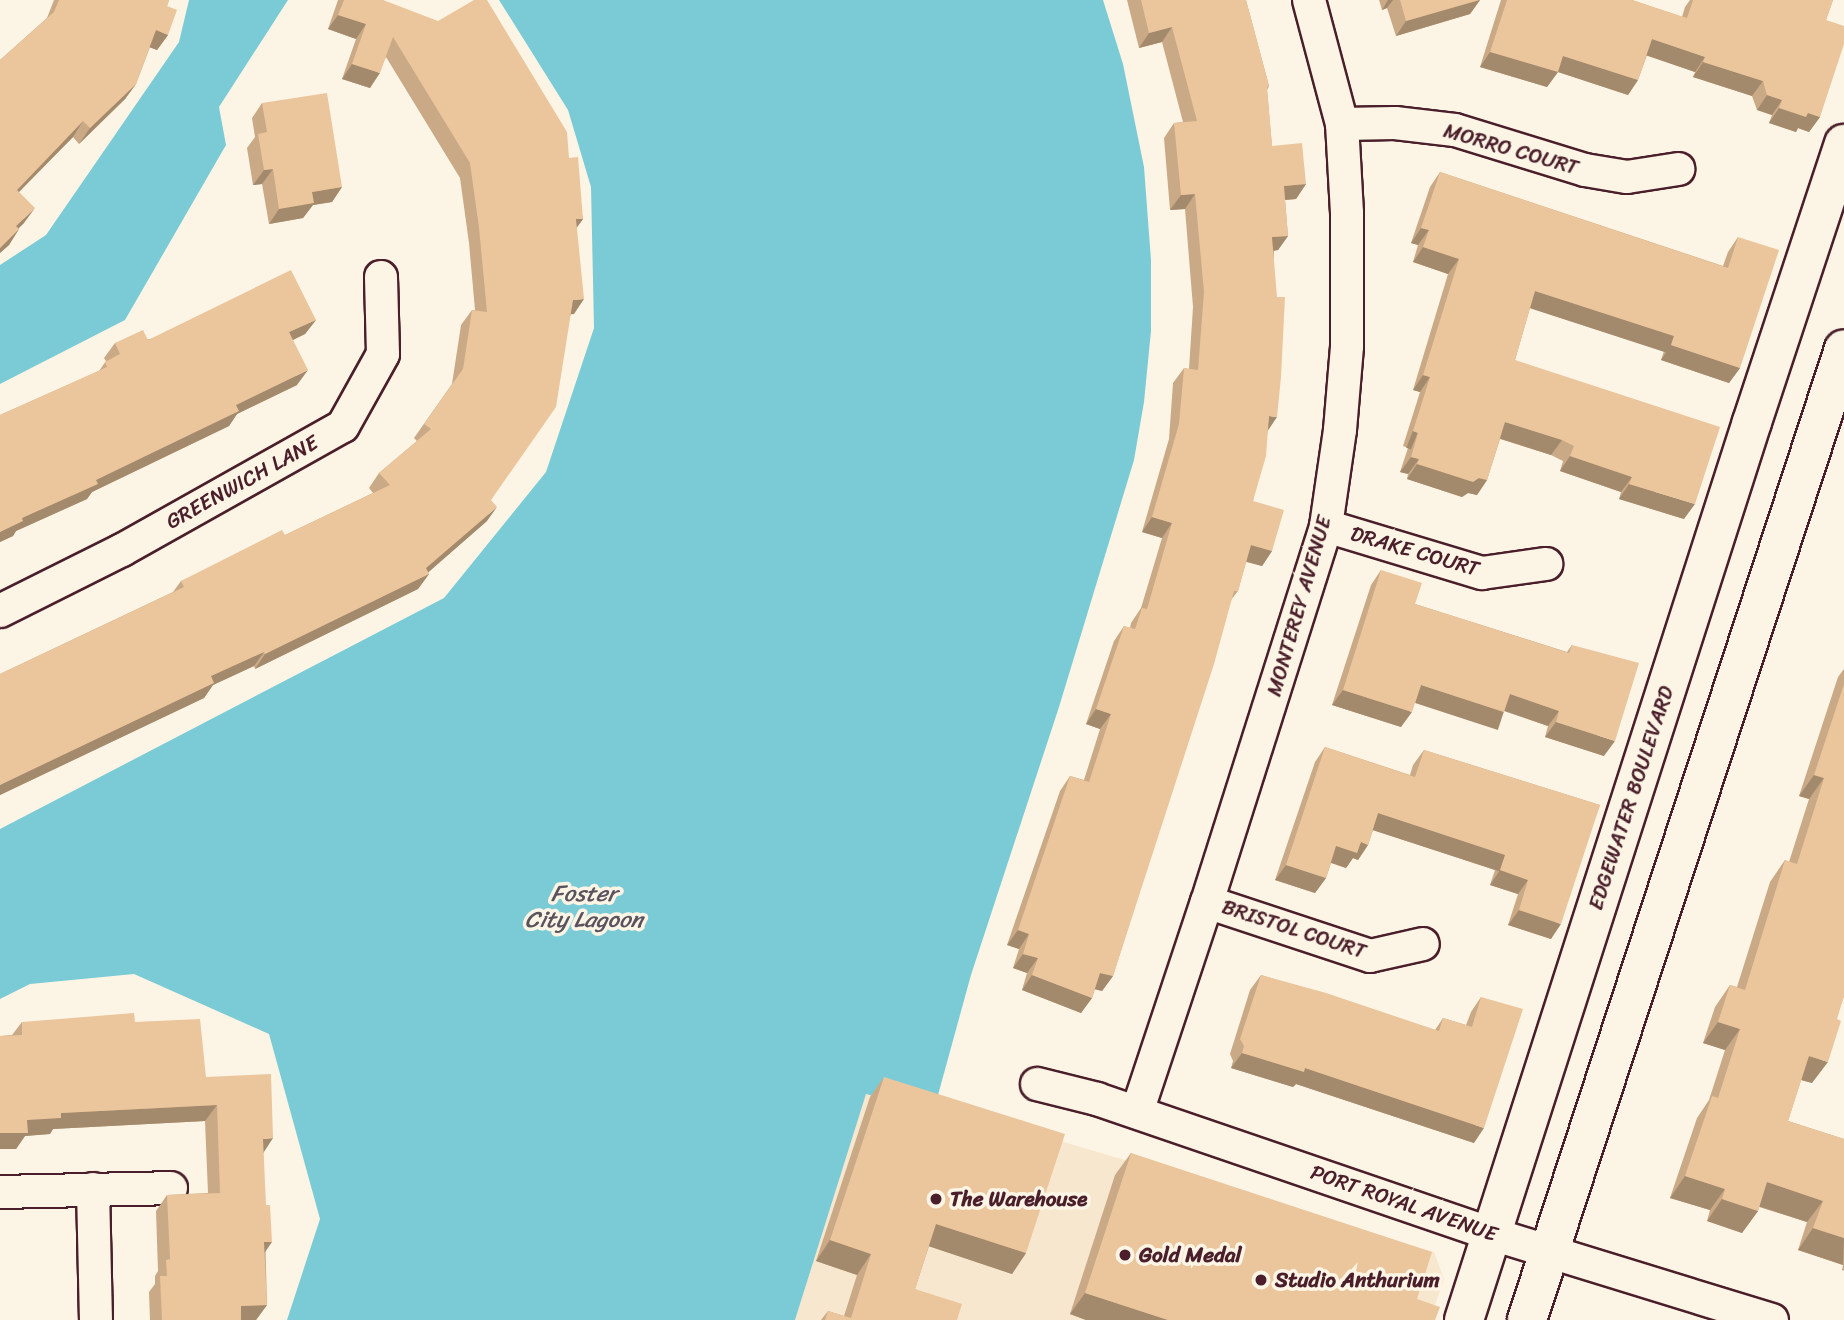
<!DOCTYPE html>
<html>
<head>
<meta charset="utf-8">
<style>
  body { margin:0 }
  #map { position:relative; width:1844px; height:1320px; overflow:hidden; background:#fcf5e5; font-family:Sriracha,sans-serif }
  div>[style] { position:absolute }
  [style*='--x'] { left:calc(var(--x)*1px); top:calc(var(--y)*1px); width:calc(var(--w)*1px); rotate:calc(var(--a)*1deg) }
  .built>* { inset:0; background:#f7e7cf }
  .water>* { inset:0; background:#7bcbd7 }
  .roads { filter:drop-shadow(2px 0 #4a1f2b) drop-shadow(-2px 0 #4a1f2b) drop-shadow(0 2px #4a1f2b) drop-shadow(0 -2px #4a1f2b) }
  .street>* { height:32px; margin:-16px; padding:0 16px; transform-origin:16px; border-radius:16px; background:#fcf5e5 }
  .secondary>* { height:38px; margin:-19px; padding:0 19px; transform-origin:19px; border-radius:19px; background:#fcf5e5 }
  .wall>* { inset:0; background:#caa986 }
  .shaded-wall>* { inset:0; background:#a48a6d; transform-origin:0 0 }
  .building>* { inset:0; background:#ebc59c }
  .dots>* { width:19px; height:19px; translate:-50% -50%; box-sizing:border-box; border:4px solid #fcf5e5; border-radius:50% }
  span { translate:-50% -50%; white-space:nowrap; text-align:center; line-height:1.15; -webkit-text-stroke:7px #fcf5e5; paint-order:stroke }
  .street-label { font-size:21px; color:#4a1f2b }
  .poi-label { font-size:21px; color:#4a1f2b; font-weight:700 }
  .left { translate:0 -50%; text-align:left }
  .water-label { font-size:23px; color:#59535f; font-style:italic }
</style>
</head>
<body>
<div id="map">
  <div class="built">
    <i style="clip-path:polygon(866px 1093px,923px 1109px,936px 1104px,1434px 1252px,1444px 1279px,1430px 1320px,795px 1320px)"></i>
  </div>
  <div class="water">
    <i style="clip-path:polygon(189px 0,288px 0,219px 107px,226px 145px,125px 320px,0 384px,0 265px,46px 235px,179px 42px)"></i>
    <i style="clip-path:polygon(499px 0,1103px 0,1123px 64px,1144px 167px,1151px 260px,1151px 331px,1144px 402px,1134px 460px,1059px 707px,971px 975px,935px 1106px,924px 1109px,866px 1094px,795px 1320px,287px 1320px,320px 1219px,269px 1034px,134px 974px,30px 984px,0 999px,0 829px,444px 598px,546px 472px,594px 328px,591px 187px,568px 110px)"></i>
  </div>
  <div class="roads">
    <div class="street">
      <i style="--x:1342;--y:124;--w:53;--a:-1.1"></i>
      <i style="--x:1395;--y:123;--w:60;--a:6.7"></i>
      <i style="--x:1455;--y:130;--w:136;--a:17.1"></i>
      <i style="--x:1585;--y:170;--w:43;--a:9.5"></i>
      <i style="--x:1627;--y:177;--w:52;--a:-8.9"></i>
      <i style="--x:1326;--y:526;--w:163;--a:16.8"></i>
      <i style="--x:1482;--y:573;--w:65;--a:-8"></i>
      <i style="--x:0;--y:611;--w:136;--a:-26.6"></i>
      <i style="--x:122;--y:550;--w:253;--a:-29.3"></i>
      <i style="--x:343;--y:426;--w:82;--a:-60.9"></i>
      <i style="--x:383;--y:354;--w:77;--a:-91.5"></i>
      <i style="--x:1207;--y:902;--w:172;--a:18.3"></i>
      <i style="--x:1370;--y:956;--w:54;--a:-12.8"></i>
      <i style="--x:1037;--y:1084;--w:62;--a:14"></i>
      <i style="--x:1097;--y:1099;--w:417;--a:18.9"></i>
      <i style="--x:1492;--y:1234;--w:293;--a:17.1"></i>
      <i style="--x:1137;--y:1112;--w:221;--a:-71.6"></i>
      <i style="--x:1207;--y:902;--w:394;--a:-72.4"></i>
      <i style="--x:1326;--y:526;--w:97;--a:-81.7"></i>
      <i style="--x:1340;--y:430;--w:84;--a:-85.2"></i>
      <i style="--x:1347;--y:346;--w:133;--a:-90"></i>
      <i style="--x:1347;--y:213;--w:89;--a:-93.2"></i>
      <i style="--x:1342;--y:124;--w:128;--a:-104.9"></i>
      <i style="--x:93;--y:1189;--w:131;--a:88.7"></i>
      <i style="--x:0;--y:1192;--w:171;--a:-1.3"></i>
    </div>
    <div class="secondary">
      <i style="--x:1464;--y:1320;--w:943;--a:-72.22"></i>
      <i style="--x:1752;--y:422;--w:293;--a:-71.7"></i>
      <i style="--x:1527;--y:1320;--w:1021;--a:-71.92"></i>
    </div>
  </div>
  <div class="wall">
    <i style="clip-path:polygon(54px 0,169px 0,167px 6px,168px 35px,157px 50px,150px 47px,136px 84px,125px 99px,79px 144px,73px 137px,19px 192px,24px 223px,19px 228px,19px 229px,9px 245px,0 253px,0 60px,47px 18px)"></i>
    <i style="clip-path:polygon(338px 0,383px 0,569px 158px,583px 219px,577px 227px,574px 314px,571px 314px,491px 500px,487px 521px,428px 572px,429px 574px,418px 589px,255px 669px,254px 666px,213px 685px,204px 698px,0 795px,0 674px,173px 592px,181px 581px,285px 535px,373px 493px,369px 488px,379px 473px,417px 441px,414px 438px,452px 384px,461px 325px,472px 310px,475px 310px,469px 243px,460px 178px,386px 57px,370px 88px,342px 79px,356px 39px,328px 29px)"></i>
    <i style="clip-path:polygon(1127px 0,1246px 0,1269px 86px,1267px 90px,1272px 146px,1306px 184px,1296px 199px,1285px 200px,1288px 236px,1278px 250px,1274px 251px,1268px 430px,1253px 501px,1272px 551px,1262px 566px,1246px 562px,1238px 591px,1231px 600px,1113px 976px,1102px 991px,1095px 989px,1092px 998px,1081px 1013px,1022px 990px,1027px 973px,1013px 968px,1019px 949px,1007px 945px,1060px 791px,1070px 776px,1084px 780px,1100px 729px,1086px 724px,1114px 641px,1124px 626px,1130px 628px,1131px 623px,1141px 608px,1162px 538px,1142px 532px,1169px 439px,1173px 383px,1184px 368px,1189px 369px,1193px 307px,1185px 209px,1170px 210px,1164px 138px,1174px 123px,1183px 122px,1162px 42px,1139px 48px)"></i>
    <i style="clip-path:polygon(1379px 0,1480px 0,1470px 14px,1396px 36px,1387px 8px,1382px 10px)"></i>
    <i style="clip-path:polygon(1501px 0,1632px 0,1682px 17px,1685px 7px,1690px 0,1833px 0,1826px 20px,1820px 117px,1809px 132px,1798px 128px,1796px 132px,1769px 123px,1772px 115px,1757px 110px,1752px 96px,1693px 77px,1695px 72px,1647px 55px,1638px 80px,1628px 95px,1558px 72px,1547px 87px,1480px 67px)"></i>
    <i style="clip-path:polygon(262px 103px,342px 187px,332px 202px,313px 205px,303px 218px,269px 224px,262px 184px,253px 185px,247px 148px,255px 137px,252px 118px)"></i>
    <i style="clip-path:polygon(1440px 172px,1723px 266px,1728px 252px,1738px 237px,1740px 368px,1729px 383px,1661px 360px,1664px 351px,1530px 308px,1515px 360px,1684px 519px,1619px 499px,1621px 492px,1560px 471px,1563px 461px,1551px 455px,1500px 439px,1487px 480px,1477px 495px,1468px 493px,1462px 497px,1407px 479px,1408px 474px,1400px 472px,1408px 448px,1403px 446px,1420px 392px,1413px 390px,1448px 274px,1413px 262px,1418px 245px,1411px 243px,1430px 187px)"></i>
    <i style="clip-path:polygon(316px 320px,305px 334px,293px 340px,297px 385px,237px 414px,229px 426px,92px 492px,87px 499px,16px 531px,13px 536px,0 542px,0 415px,99px 371px,106px 361px,104px 358px,115px 343px)"></i>
    <i style="clip-path:polygon(1381px 570px,1415px 604px,1567px 652px,1572px 645px,1604px 756px,1545px 737px,1548px 726px,1504px 711px,1494px 727px,1415px 702px,1401px 727px,1332px 705px,1371px 585px)"></i>
    <i style="clip-path:polygon(1844px 669px,1844px 996px,1812px 1083px,1801px 1080px,1788px 1121px,1844px 1139px,1844px 1271px,1842px 1270px,1843px 1265px,1798px 1250px,1807px 1222px,1759px 1207px,1758px 1211px,1742px 1233px,1707px 1221px,1710px 1210px,1670px 1198px,1697px 1118px,1709px 1100px,1725px 1050px,1703px 1043px,1715px 1007px,1730px 985px,1737px 987px,1770px 882px,1785px 860px,1789px 862px,1809px 799px,1799px 796px,1838px 677px)"></i>
    <i style="clip-path:polygon(1325px 747px,1410px 775px,1413px 765px,1424px 750px,1600px 805px,1551px 939px,1508px 925px,1518px 894px,1490px 885px,1495px 870px,1373px 830px,1368px 845px,1358px 860px,1353px 858px,1346px 868px,1331px 863px,1326px 878px,1315px 893px,1275px 880px,1315px 762px)"></i>
    <i style="clip-path:polygon(1261px 975px,1435px 1030px,1443px 1018px,1466px 1025px,1471px 1012px,1481px 997px,1474px 1143px,1296px 1084px,1293px 1087px,1231px 1068px,1233px 1061px,1230px 1054px,1250px 990px)"></i>
    <i style="clip-path:polygon(22px 1022px,135px 1022px,206px 1077px,263px 1152px,267px 1305px,256px 1320px,150px 1320px,149px 1292px,155px 1284px,155px 1276px,158px 1271px,156px 1211px,167px 1195px,208px 1193px,205px 1121px,53px 1129px,50px 1134px,25px 1136px,16px 1149px,0 1149px,0 1036px,12px 1035px)"></i>
    <i style="clip-path:polygon(884px 1077px,1026px 1253px,1012px 1274px,929px 1246px,915px 1289px,957px 1320px,821px 1320px,828px 1311px,844px 1316px,857px 1275px,816px 1261px,870px 1097px)"></i>
    <i style="clip-path:polygon(1131px 1153px,1417px 1299px,1435px 1320px,1086px 1320px,1070px 1314px,1115px 1175px)"></i>
  </div>
  <div class="shaded-wall">
    <i style="clip-path:polygon(1388px 0,1393px 0,1387px 8px,1382px 10px)"></i>
    <i style="clip-path:polygon(1480px 0,1470px 14px,1396px 36px,1406px 21px)"></i>
    <i style="clip-path:polygon(338px 15px,366px 24px,356px 39px,328px 29px)"></i>
    <i style="clip-path:polygon(1172px 27px,1162px 42px,1139px 48px,1149px 33px)"></i>
    <i style="clip-path:polygon(156px 30px,168px 35px,157px 50px,146px 46px)"></i>
    <i style="clip-path:polygon(1652px 39px,1705px 57px,1695px 72px,1642px 54px)"></i>
    <i style="clip-path:polygon(1490px 52px,1563px 56px,1638px 80px,1628px 95px,1558px 72px,1547px 87px,1480px 67px)"></i>
    <i style="clip-path:polygon(1703px 62px,1763px 81px,1752px 96px,1693px 77px)"></i>
    <i style="clip-path:polygon(352px 64px,380px 73px,370px 88px,342px 79px)"></i>
    <i style="clip-path:polygon(136px 84px,125px 99px,79px 144px,90px 128px)"></i>
    <i style="clip-path:polygon(1767px 95px,1782px 100px,1772px 115px,1757px 110px)"></i>
    <i style="clip-path:polygon(1779px 108px,1808px 113px,1820px 117px,1809px 132px,1798px 128px,1796px 132px,1769px 123px)"></i>
    <i style="clip-path:polygon(83px 121px,73px 137px,6px 205px,17px 190px)"></i>
    <i style="clip-path:polygon(273px 169px,262px 184px,253px 185px,264px 170px)"></i>
    <i style="clip-path:polygon(1306px 184px,1296px 199px,1273px 201px,1284px 186px)"></i>
    <i style="clip-path:polygon(342px 187px,332px 202px,313px 205px,303px 218px,269px 224px,279px 209px,312px 192px)"></i>
    <i style="clip-path:polygon(1195px 194px,1185px 209px,1170px 210px,1181px 195px)"></i>
    <i style="clip-path:polygon(35px 208px,24px 223px,5px 241px,16px 226px)"></i>
    <i style="clip-path:polygon(576px 219px,583px 219px,572px 234px)"></i>
    <i style="clip-path:polygon(1421px 228px,1429px 230px,1418px 245px,1411px 243px)"></i>
    <i style="clip-path:polygon(19px 229px,9px 245px,0 253px,0 248px)"></i>
    <i style="clip-path:polygon(1288px 236px,1278px 250px,1262px 252px,1272px 237px)"></i>
    <i style="clip-path:polygon(1423px 247px,1459px 259px,1448px 274px,1413px 262px)"></i>
    <i style="left:1535px;top:291px;width:146px;height:18px;rotate:18deg"></i>
    <i style="clip-path:polygon(584px 299px,574px 314px,563px 315px,573px 300px)"></i>
    <i style="clip-path:polygon(316px 320px,305px 334px,278px 347px,289px 332px)"></i>
    <i style="clip-path:polygon(1671px 345px,1740px 368px,1729px 383px,1661px 360px)"></i>
    <i style="clip-path:polygon(308px 370px,297px 385px,237px 414px,229px 426px,92px 492px,87px 499px,16px 531px,13px 536px,0 542px,0 532px,22px 518px,96px 480px,236px 405px)"></i>
    <i style="clip-path:polygon(1423px 375px,1430px 377px,1420px 392px,1413px 390px)"></i>
    <i style="clip-path:polygon(1269px 416px,1277px 417px,1267px 432px)"></i>
    <i style="clip-path:polygon(1505px 422px,1562px 440px,1551px 455px,1495px 437px)"></i>
    <i style="left:1413px;top:431px;width:5px;height:18px;rotate:22deg"></i>
    <i style="clip-path:polygon(1570px 456px,1632px 477px,1621px 492px,1560px 471px)"></i>
    <i style="clip-path:polygon(1411px 457px,1419px 459px,1408px 474px,1400px 472px)"></i>
    <i style="clip-path:polygon(1417px 464px,1487px 480px,1477px 495px,1468px 493px,1462px 497px,1407px 479px)"></i>
    <i style="clip-path:polygon(1629px 484px,1695px 504px,1684px 519px,1619px 499px)"></i>
    <i style="clip-path:polygon(497px 507px,487px 521px,423px 577px,429px 574px,418px 589px,255px 669px,265px 654px,426px 568px)"></i>
    <i style="clip-path:polygon(1152px 517px,1172px 523px,1162px 538px,1142px 532px)"></i>
    <i style="clip-path:polygon(1251px 545px,1272px 551px,1262px 566px,1241px 560px)"></i>
    <i style="clip-path:polygon(264px 652px,254px 666px,213px 685px,204px 698px,0 795px,0 785px,211px 676px)"></i>
    <i style="left:1421px;top:685px;width:87px;height:19px;rotate:18deg"></i>
    <i style="clip-path:polygon(1343px 690px,1412px 712px,1401px 727px,1332px 705px)"></i>
    <i style="clip-path:polygon(1510px 694px,1559px 711px,1548px 726px,1499px 709px)"></i>
    <i style="clip-path:polygon(1096px 709px,1111px 714px,1100px 729px,1086px 724px)"></i>
    <i style="clip-path:polygon(1556px 722px,1615px 741px,1604px 756px,1545px 737px)"></i>
    <i style="clip-path:polygon(1814px 775px,1824px 778px,1809px 799px,1799px 796px)"></i>
    <i style="left:1378px;top:813px;width:134px;height:18px;rotate:18deg"></i>
    <i style="clip-path:polygon(1361px 842px,1368px 845px,1358px 860px,1353px 858px,1346px 868px,1326px 861px,1336px 846px)"></i>
    <i style="clip-path:polygon(1286px 865px,1326px 878px,1315px 893px,1275px 880px)"></i>
    <i style="clip-path:polygon(1500px 870px,1528px 880px,1518px 894px,1490px 885px)"></i>
    <i style="clip-path:polygon(1519px 910px,1561px 924px,1551px 939px,1508px 925px)"></i>
    <i style="clip-path:polygon(1018px 930px,1029px 934px,1019px 949px,1007px 945px)"></i>
    <i style="clip-path:polygon(1023px 954px,1038px 958px,1027px 973px,1013px 968px)"></i>
    <i style="clip-path:polygon(1100px 973px,1113px 976px,1102px 991px,1090px 988px)"></i>
    <i style="clip-path:polygon(1032px 975px,1092px 998px,1081px 1013px,1022px 990px)"></i>
    <i style="clip-path:polygon(1718px 1022px,1740px 1029px,1725px 1050px,1703px 1043px)"></i>
    <i style="clip-path:polygon(1242px 1053px,1305px 1068px,1484px 1128px,1474px 1143px,1296px 1084px,1293px 1087px,1231px 1068px)"></i>
    <i style="clip-path:polygon(1809px 1056px,1828px 1062px,1812px 1083px,1794px 1078px)"></i>
    <i style="clip-path:polygon(217px 1105px,205px 1121px,53px 1129px,50px 1134px,25px 1136px,16px 1149px,0 1149px,0 1133px,27px 1120px,61px 1113px)"></i>
    <i style="clip-path:polygon(273px 1138px,262px 1155px,263px 1139px)"></i>
    <i style="clip-path:polygon(1685px 1176px,1725px 1189px,1710px 1210px,1670px 1198px)"></i>
    <i style="clip-path:polygon(1767px 1182px,1823px 1201px,1807px 1222px,1752px 1204px)"></i>
    <i style="clip-path:polygon(1722px 1199px,1758px 1211px,1742px 1233px,1707px 1221px)"></i>
    <i style="clip-path:polygon(936px 1224px,1026px 1253px,1012px 1274px,922px 1244px)"></i>
    <i style="clip-path:polygon(1813px 1228px,1844px 1238px,1843px 1265px,1798px 1250px)"></i>
    <i style="clip-path:polygon(830px 1240px,871px 1254px,857px 1275px,816px 1261px)"></i>
    <i style="clip-path:polygon(264px 1242px,272px 1242px,261px 1258px)"></i>
    <i style="clip-path:polygon(1085px 1293px,1168px 1320px,1086px 1320px,1070px 1314px)"></i>
    <i style="clip-path:polygon(267px 1305px,256px 1320px,231px 1320px,241px 1306px)"></i>
  </div>
  <div class="building">
    <i style="clip-path:polygon(59px 0,169px 0,167px 6px,177px 10px,168px 35px,156px 30px,136px 84px,90px 128px,83px 121px,17px 190px,35px 208px,16px 226px,19px 229px,0 248px,0 60px,54px 12px)"></i>
    <i style="clip-path:polygon(344px 0,383px 0,438px 21px,474px 0,487px 0,567px 132px,569px 158px,578px 157px,583px 219px,576px 219px,584px 299px,573px 300px,556px 407px,491px 500px,497px 507px,426px 568px,429px 574px,265px 654px,264px 652px,211px 676px,214px 683px,0 785px,0 674px,184px 587px,181px 581px,282px 530px,285px 535px,390px 485px,379px 473px,431px 429px,424px 424px,463px 369px,472px 310px,487px 312px,479px 228px,470px 163px,393px 37px,380px 73px,352px 64px,366px 24px,338px 15px)"></i>
    <i style="clip-path:polygon(1141px 0,1246px 0,1269px 86px,1267px 87px,1272px 146px,1302px 143px,1306px 184px,1284px 186px,1288px 236px,1272px 237px,1277px 297px,1285px 297px,1281px 377px,1277px 417px,1269px 416px,1266px 456px,1253px 501px,1284px 510px,1272px 551px,1251px 545px,1238px 591px,1234px 591px,1214px 664px,1113px 976px,1100px 973px,1092px 998px,1032px 975px,1038px 958px,1023px 954px,1029px 934px,1018px 930px,1070px 776px,1089px 782px,1111px 714px,1096px 709px,1124px 626px,1135px 629px,1142px 608px,1147px 609px,1172px 523px,1152px 517px,1179px 424px,1184px 368px,1198px 370px,1204px 292px,1195px 194px,1181px 195px,1174px 123px,1197px 121px,1172px 27px,1149px 33px)"></i>
    <i style="clip-path:polygon(1400px 0,1479px 0,1406px 21px)"></i>
    <i style="clip-path:polygon(1507px 0,1632px 0,1687px 18px,1693px 0,1833px 0,1826px 20px,1844px 26px,1844px 44px,1820px 117px,1808px 113px,1806px 117px,1779px 108px,1782px 100px,1767px 95px,1763px 81px,1703px 62px,1705px 57px,1652px 39px,1638px 80px,1563px 56px,1558px 72px,1490px 52px)"></i>
    <i style="clip-path:polygon(327px 93px,342px 187px,312px 192px,314px 203px,279px 209px,273px 169px,264px 170px,258px 134px,267px 132px,262px 103px)"></i>
    <i style="clip-path:polygon(1440px 172px,1728px 268px,1738px 237px,1779px 250px,1740px 368px,1671px 345px,1674px 336px,1535px 291px,1515px 360px,1720px 427px,1695px 504px,1629px 484px,1632px 477px,1570px 456px,1574px 446px,1562px 440px,1505px 422px,1487px 480px,1479px 478px,1473px 482px,1417px 464px,1419px 459px,1411px 457px,1418px 433px,1413px 431px,1430px 377px,1423px 375px,1459px 259px,1423px 247px,1429px 230px,1421px 228px)"></i>
    <i style="clip-path:polygon(291px 270px,316px 320px,289px 332px,308px 370px,236px 405px,239px 411px,96px 480px,98px 484px,22px 518px,23px 521px,0 532px,0 415px,107px 367px,105px 362px,120px 354px,115px 343px,143px 330px,148px 340px)"></i>
    <i style="clip-path:polygon(1381px 570px,1422px 583px,1415px 604px,1569px 653px,1572px 645px,1639px 663px,1615px 741px,1556px 722px,1559px 711px,1510px 694px,1504px 712px,1421px 685px,1412px 712px,1343px 690px)"></i>
    <i style="clip-path:polygon(1844px 684px,1844px 996px,1837px 1019px,1841px 1021px,1828px 1062px,1809px 1056px,1788px 1121px,1844px 1139px,1844px 1238px,1813px 1228px,1823px 1201px,1767px 1182px,1758px 1211px,1722px 1199px,1725px 1189px,1685px 1176px,1712px 1096px,1718px 1098px,1740px 1029px,1718px 1022px,1730px 985px,1745px 990px,1785px 860px,1797px 864px,1824px 778px,1814px 775px)"></i>
    <i style="clip-path:polygon(1325px 747px,1415px 777px,1424px 750px,1600px 805px,1561px 924px,1519px 910px,1528px 880px,1500px 870px,1505px 855px,1378px 813px,1368px 845px,1361px 842px,1357px 853px,1336px 846px,1326px 878px,1286px 865px)"></i>
    <i style="clip-path:polygon(1261px 975px,1326px 993px,1439px 1031px,1443px 1018px,1472px 1027px,1481px 997px,1523px 1009px,1484px 1128px,1305px 1068px,1304px 1072px,1242px 1053px,1244px 1046px,1240px 1039px)"></i>
    <i style="clip-path:polygon(134px 1013px,135px 1022px,200px 1019px,206px 1077px,271px 1074px,273px 1138px,263px 1139px,266px 1205px,270px 1205px,272px 1242px,264px 1242px,267px 1305px,241px 1306px,241px 1320px,162px 1320px,160px 1276px,167px 1276px,166px 1260px,170px 1259px,167px 1195px,220px 1193px,217px 1105px,61px 1113px,61px 1118px,27px 1120px,28px 1133px,0 1133px,0 1036px,22px 1035px,22px 1022px)"></i>
    <i style="clip-path:polygon(884px 1077px,1065px 1134px,1026px 1253px,936px 1224px,915px 1289px,962px 1304px,957px 1320px,825px 1320px,828px 1311px,851px 1318px,871px 1254px,830px 1240px)"></i>
    <i style="clip-path:polygon(1131px 1153px,1432px 1252px,1417px 1299px,1440px 1307px,1435px 1320px,1168px 1320px,1085px 1293px)"></i>
  </div>
  <div class="dots">
    <i style="left:936px;top:1199px;background:#4a1f2b"></i>
    <i style="left:1125px;top:1255px;background:#4a1f2b"></i>
    <i style="left:1261px;top:1280px;background:#4a1f2b"></i>
  </div>
  <div class="street-label">
    <span style="left:1511px;top:149px;rotate:16deg">MORRO COURT</span>
    <span style="left:242px;top:482px;rotate:-29deg">GREENWICH LANE</span>
    <span style="left:1415px;top:551px;rotate:16deg">DRAKE COURT</span>
    <span style="left:1299px;top:606px;rotate:-74deg">MONTEREY AVENUE</span>
    <span style="left:1631px;top:798px;rotate:-72deg">EDGEWATER BOULEVARD</span>
    <span style="left:1294px;top:929px;rotate:18deg">BRISTOL COURT</span>
    <span style="left:1404px;top:1203px;rotate:19deg">PORT ROYAL AVENUE</span>
  </div>
  <div class="poi-label">
    <span class="left" style="left:950px;top:1199px">The Warehouse</span>
    <span class="left" style="left:1139px;top:1255px">Gold Medal</span>
    <span class="left" style="left:1275px;top:1280px">Studio Anthurium</span>
  </div>
  <div class="water-label">
    <span style="left:584px;top:907px">Foster<br>City Lagoon</span>
  </div>
</div>
</body>
</html>
